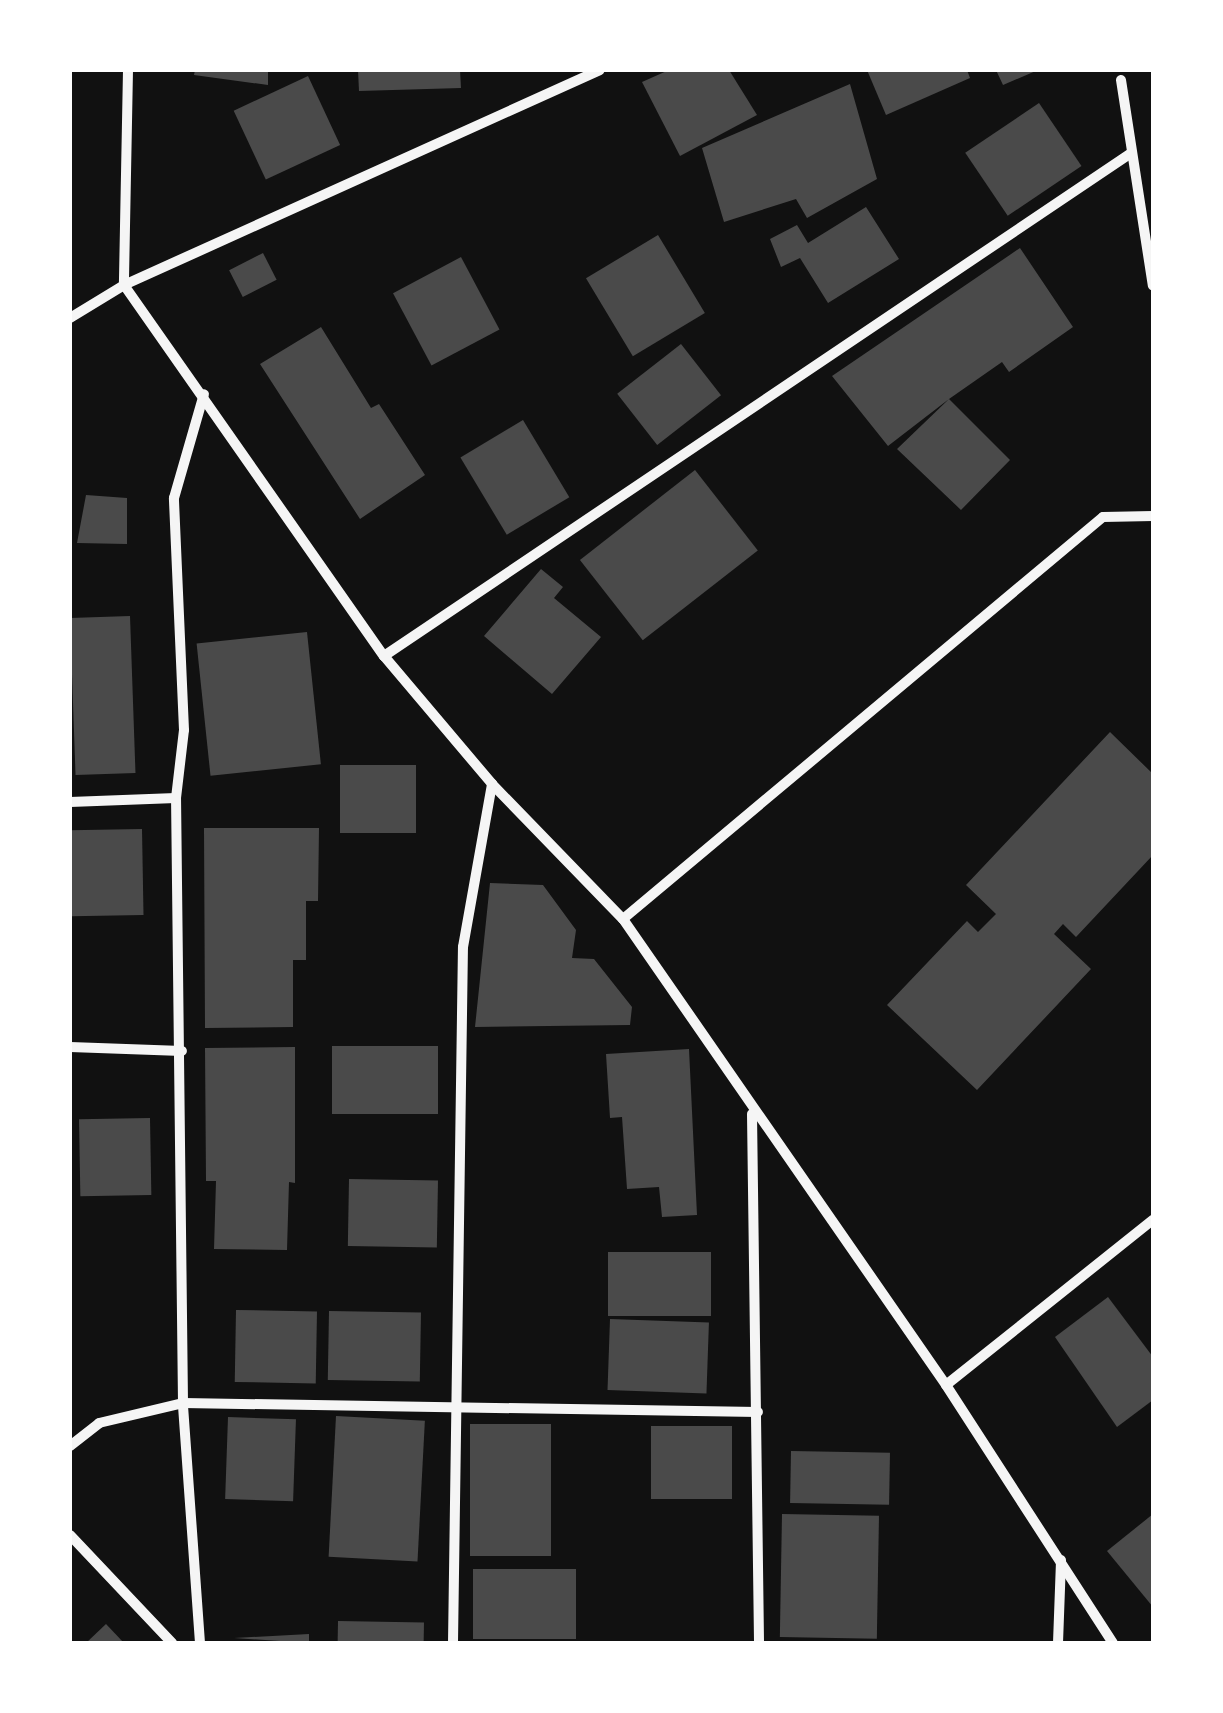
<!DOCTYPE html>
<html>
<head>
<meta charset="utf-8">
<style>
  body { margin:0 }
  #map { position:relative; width:1223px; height:1713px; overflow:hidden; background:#111; font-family:Rubik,sans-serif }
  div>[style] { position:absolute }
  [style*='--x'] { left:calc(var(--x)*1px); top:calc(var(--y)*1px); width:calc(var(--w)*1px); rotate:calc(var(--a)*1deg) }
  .building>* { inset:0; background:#4a4a4a; transform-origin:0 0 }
  .minor>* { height:10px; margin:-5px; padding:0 5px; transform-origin:5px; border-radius:5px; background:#f5f5f5 }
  span { translate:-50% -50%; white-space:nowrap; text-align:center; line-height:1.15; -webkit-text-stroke:10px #fff; paint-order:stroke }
  .frame { position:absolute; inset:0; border:72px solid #fff; pointer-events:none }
</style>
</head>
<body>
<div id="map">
  <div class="building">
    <i style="clip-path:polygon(195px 70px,268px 70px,268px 85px,194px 75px)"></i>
    <i style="clip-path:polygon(358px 70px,460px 70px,461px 88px,359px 91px)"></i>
    <i style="clip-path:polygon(669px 70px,729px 70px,757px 115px,680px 156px,642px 82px)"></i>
    <i style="clip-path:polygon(867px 70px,967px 70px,970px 78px,886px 115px)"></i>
    <i style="clip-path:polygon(996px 70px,1038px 70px,1003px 85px)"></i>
    <i style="left:308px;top:76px;width:76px;height:82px;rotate:65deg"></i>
    <i style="clip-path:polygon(850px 84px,877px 179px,807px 218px,796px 199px,724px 222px,702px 148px)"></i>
    <i style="left:1039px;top:103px;width:76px;height:89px;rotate:56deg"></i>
    <i style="clip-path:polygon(866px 207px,899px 259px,828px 303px,800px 258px,781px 267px,770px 239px,797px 225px,808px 243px)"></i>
    <i style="left:658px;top:235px;width:91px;height:84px;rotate:59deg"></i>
    <i style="clip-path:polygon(1020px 248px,1073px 327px,1009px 372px,1002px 362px,949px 399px,1010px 460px,961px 510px,897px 449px,949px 399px,888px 446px,832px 376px)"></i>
    <i style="left:263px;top:253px;width:30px;height:38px;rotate:63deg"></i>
    <i style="left:461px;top:257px;width:82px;height:77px;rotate:62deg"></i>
    <i style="clip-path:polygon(321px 327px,371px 408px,379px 404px,425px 475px,360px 519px,260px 364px)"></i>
    <i style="left:681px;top:344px;width:65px;height:81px;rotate:52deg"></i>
    <i style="left:523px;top:420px;width:90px;height:73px;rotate:59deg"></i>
    <i style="left:695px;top:470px;width:102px;height:146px;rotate:52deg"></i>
    <i style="clip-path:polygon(86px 495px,127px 498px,127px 544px,77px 543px)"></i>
    <i style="clip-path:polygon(541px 569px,563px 587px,554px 598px,601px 637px,552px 694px,484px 636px)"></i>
    <i style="left:130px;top:616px;width:157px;height:60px;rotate:88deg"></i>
    <i style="left:307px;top:632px;width:133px;height:111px;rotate:84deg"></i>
    <i style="clip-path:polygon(1110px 732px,1153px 774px,1153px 855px,1076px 937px,1063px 924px,1054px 934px,1091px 969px,977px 1090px,887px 1005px,967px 921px,978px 932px,996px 914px,966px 885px)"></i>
    <i style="left:340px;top:765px;width:76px;height:68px"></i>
    <i style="clip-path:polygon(204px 828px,319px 828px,318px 901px,306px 901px,306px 960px,293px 960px,293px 1027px,205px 1028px)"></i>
    <i style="left:142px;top:829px;width:86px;height:72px;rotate:89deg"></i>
    <i style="clip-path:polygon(490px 883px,543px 885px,576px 930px,572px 958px,594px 959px,632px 1007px,630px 1025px,475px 1027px)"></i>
    <i style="left:332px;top:1046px;width:106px;height:68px"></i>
    <i style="clip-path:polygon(295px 1047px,295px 1183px,289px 1182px,287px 1250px,214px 1249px,216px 1181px,206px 1181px,205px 1048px)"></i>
    <i style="clip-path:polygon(689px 1049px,697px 1215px,662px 1217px,659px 1187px,627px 1189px,622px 1117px,610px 1118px,606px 1054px)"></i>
    <i style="left:150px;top:1118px;width:77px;height:71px;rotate:89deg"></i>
    <i style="left:349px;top:1179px;width:89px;height:67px;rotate:1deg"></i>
    <i style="left:608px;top:1252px;width:103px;height:64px"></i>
    <i style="clip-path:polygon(1108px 1297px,1153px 1357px,1153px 1400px,1117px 1427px,1055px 1337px)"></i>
    <i style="left:236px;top:1310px;width:81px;height:72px;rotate:1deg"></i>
    <i style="left:329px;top:1311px;width:92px;height:69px;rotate:1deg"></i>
    <i style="left:610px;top:1319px;width:99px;height:71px;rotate:2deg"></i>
    <i style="left:336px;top:1416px;width:89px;height:141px;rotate:3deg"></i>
    <i style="left:228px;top:1417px;width:68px;height:82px;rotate:2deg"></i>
    <i style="left:470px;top:1424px;width:81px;height:132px"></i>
    <i style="left:651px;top:1426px;width:81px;height:73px"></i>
    <i style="left:791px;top:1451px;width:99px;height:52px;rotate:1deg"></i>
    <i style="left:782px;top:1514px;width:97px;height:123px;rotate:1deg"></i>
    <i style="clip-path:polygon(1153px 1514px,1153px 1607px,1107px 1551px)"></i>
    <i style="left:473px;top:1569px;width:103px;height:70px"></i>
    <i style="left:338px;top:1621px;width:86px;height:22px;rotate:1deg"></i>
    <i style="clip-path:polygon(106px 1624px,124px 1643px,86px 1643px)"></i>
    <i style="clip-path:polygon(309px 1634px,309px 1643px,234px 1638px)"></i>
  </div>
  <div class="minor">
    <i style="--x:128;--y:70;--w:215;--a:91.1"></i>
    <i style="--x:124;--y:285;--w:453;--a:55"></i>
    <i style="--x:384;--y:656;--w:167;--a:49.8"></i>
    <i style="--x:492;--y:784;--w:188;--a:45.9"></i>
    <i style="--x:623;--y:919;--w:567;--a:55.27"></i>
    <i style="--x:946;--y:1385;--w:307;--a:57.1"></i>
    <i style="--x:1121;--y:80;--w:208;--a:81.2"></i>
    <i style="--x:70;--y:318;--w:63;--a:-31.4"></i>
    <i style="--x:124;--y:285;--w:522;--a:-24.31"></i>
    <i style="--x:384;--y:656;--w:901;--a:-33.95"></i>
    <i style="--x:70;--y:802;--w:106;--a:-2.2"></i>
    <i style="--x:623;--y:919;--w:626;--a:-39.95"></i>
    <i style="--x:1103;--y:517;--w:50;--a:-1.1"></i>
    <i style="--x:70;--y:1047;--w:112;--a:2"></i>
    <i style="--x:752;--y:1114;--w:529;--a:89.24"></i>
    <i style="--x:946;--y:1385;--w:265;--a:-38.6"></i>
    <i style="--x:70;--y:1446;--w:37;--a:-38"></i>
    <i style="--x:99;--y:1423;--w:86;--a:-13.4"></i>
    <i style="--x:183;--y:1403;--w:575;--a:0.9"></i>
    <i style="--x:70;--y:1535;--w:149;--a:46.6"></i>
    <i style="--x:200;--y:1643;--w:241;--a:-94.1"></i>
    <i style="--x:183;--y:1403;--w:605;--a:-90.66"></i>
    <i style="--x:176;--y:798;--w:68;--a:-83.3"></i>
    <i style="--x:184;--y:730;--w:232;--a:-92.5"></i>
    <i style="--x:174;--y:498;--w:108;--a:-73.9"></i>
    <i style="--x:453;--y:1643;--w:696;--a:-89.18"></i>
    <i style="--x:463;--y:947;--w:166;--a:-79.9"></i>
    <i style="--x:1058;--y:1643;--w:83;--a:-87.9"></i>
  </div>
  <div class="frame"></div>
</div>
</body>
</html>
